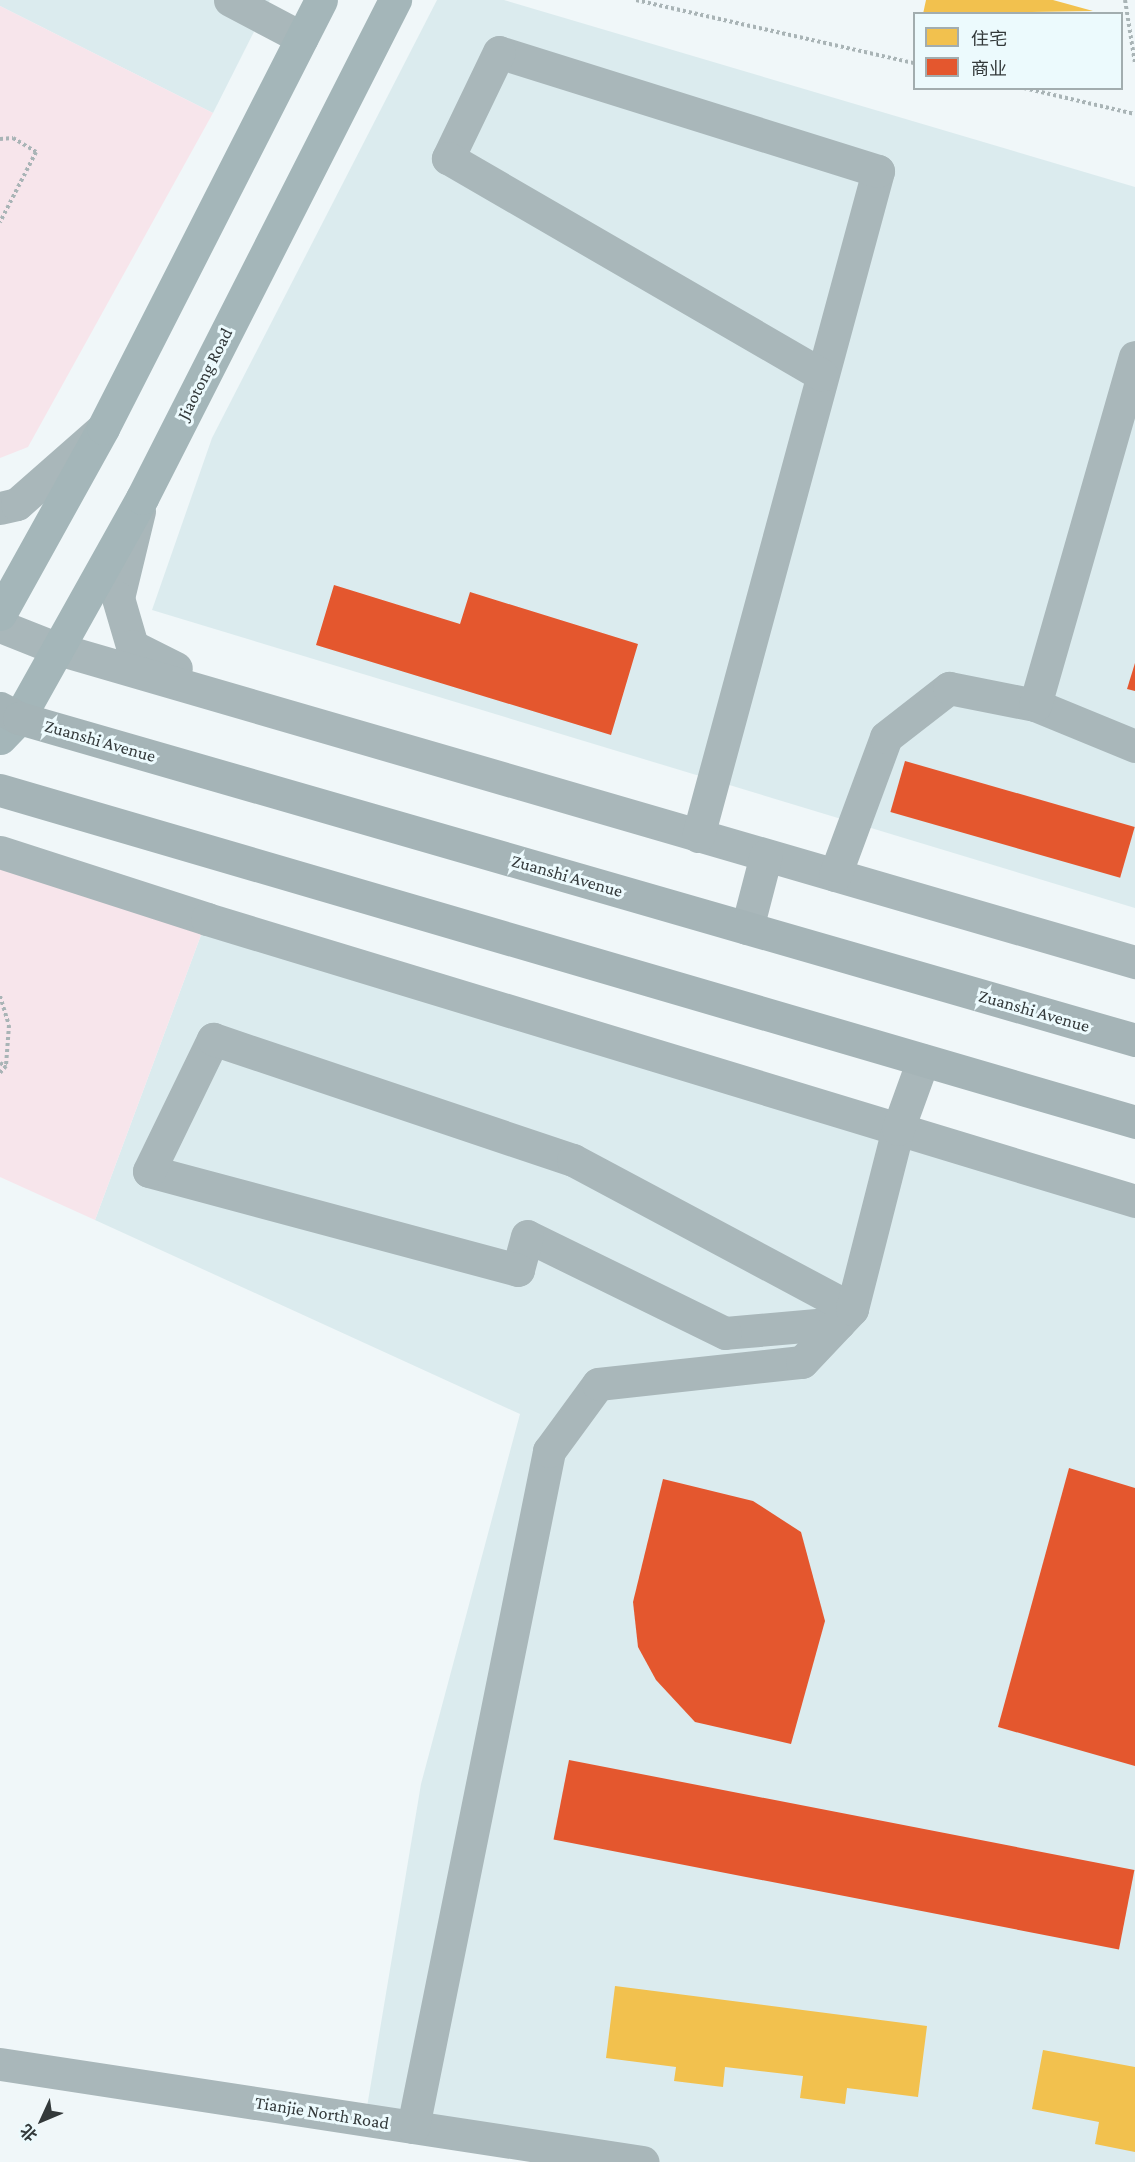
<!DOCTYPE html>
<html>
<head>
<meta charset="utf-8">
<style>
  body { margin:0 }
  #map { position:relative; width:1135px; height:2162px; overflow:hidden; background:#f0f7f9; font-family:"Crimson Pro","Noto Sans SC",serif }
  div>[style] { position:absolute }
  [style*='--x'] { left:calc(var(--x)*1px); top:calc(var(--y)*1px); width:calc(var(--w)*1px); rotate:calc(var(--a)*1deg) }
  .built>* { inset:0; background:#dbebee }
  .green>* { inset:0; background:#f7e5eb }
  .homes>* { inset:0; background:#f2c14e }
  .shops>* { inset:0; background:#e4572e; transform-origin:0 0 }
  .path>* { height:4px; margin-top:-2px; transform-origin:0; background:repeating-linear-gradient(90deg,#a9b4b6 0 3px,transparent 0 6px) }
  .minor>* { height:33px; margin:-16.5px; padding:0 16.5px; transform-origin:16.5px; border-radius:16.5px; background:#a9b7ba }
  .major>* { height:33px; margin:-16.5px; padding:0 16.5px; transform-origin:16.5px; border-radius:16.5px; background:#a4b6b9 }
  .highway>* { height:33px; margin:-16.5px; padding:0 16.5px; transform-origin:16.5px; border-radius:16.5px; background:#a5b4b7 }
  span { translate:-50% -50%; white-space:nowrap; text-align:center; line-height:1.15; -webkit-text-stroke:6px #ecfafd; paint-order:stroke }
  .street-label { font-size:18px; color:#33393a }
  .legend { position:absolute; left:913px; top:12px; width:210px; height:78px; box-sizing:border-box; background:#ecfafd; border:2px solid #a2adaf; margin:0; padding:8px 10px; list-style:none; font-size:18px; color:#33393a }
  .legend li { display:flex; align-items:center; gap:12px; height:30px }
  .legend b { width:30px; border:2px solid #a2adaf }
  .north { position:absolute; left:12px; top:2090px; width:60px; height:60px; -webkit-text-stroke:4px #ecfafd; paint-order:stroke; rotate:226deg; font-size:16px; font-weight:700; line-height:24px; text-align:center; color:#33393a }
  .north::after { content:''; display:block; margin:auto; width:21px; height:27px; background:#33393a; clip-path:polygon(50% 0,100% 100%,50% 72%,0 100%) }
</style>
</head>
<body>
<div id="map">
  <div class="built">
    <i style="clip-path:polygon(0 0,270px 0,213px 113px,0 6px)"></i>
    <i style="clip-path:polygon(437px 0,504px 0,1135px 187px,1135px 908px,152px 610px,212px 438px)"></i>
    <i style="clip-path:polygon(207px 919px,1135px 1201px,1135px 2162px,643px 2162px,365px 2119px,421px 1784px,520px 1414px,95px 1220px)"></i>
  </div>
  <div class="green">
    <i style="clip-path:polygon(0 6px,213px 113px,28px 447px,0 458px)"></i>
    <i style="clip-path:polygon(0 868px,207px 919px,95px 1220px,0 1177px)"></i>
  </div>
  <div class="homes">
    <i style="clip-path:polygon(926px 0,1053px 0,1093px 11px,923px 14px)"></i>
    <i style="clip-path:polygon(615px 1986px,927px 2026px,918px 2097px,847px 2088px,845px 2104px,800px 2098px,803px 2076px,725px 2067px,723px 2087px,674px 2081px,676px 2067px,606px 2058px)"></i>
    <i style="clip-path:polygon(1043px 2050px,1135px 2067px,1135px 2152px,1095px 2144px,1099px 2122px,1032px 2109px)"></i>
  </div>
  <div class="shops">
    <i style="clip-path:polygon(334px 585px,460px 624px,470px 592px,638px 644px,611px 735px,316px 645px)"></i>
    <i style="clip-path:polygon(1135px 663px,1135px 691px,1127px 689px)"></i>
    <i style="left:905px;top:761px;width:239px;height:53px;rotate:16deg"></i>
    <i style="clip-path:polygon(1069px 1468px,1135px 1488px,1135px 1766px,998px 1727px)"></i>
    <i style="clip-path:polygon(663px 1479px,753px 1501px,801px 1532px,825px 1621px,791px 1744px,695px 1722px,656px 1680px,638px 1647px,633px 1602px)"></i>
    <i style="left:569px;top:1760px;width:576px;height:81px;rotate:11deg"></i>
  </div>
  <div class="path">
    <i style="--x:636;--y:0;--w:285;--a:12.8"></i>
    <i style="--x:1125;--y:0;--w:64;--a:81"></i>
    <i style="--x:1024;--y:88;--w:114;--a:13.2"></i>
    <i style="--x:0;--y:139;--w:13;--a:-4"></i>
    <i style="--x:13;--y:138;--w:27;--a:31"></i>
    <i style="--x:36;--y:152;--w:79;--a:117.2"></i>
    <i style="--x:0;--y:996;--w:30;--a:73"></i>
    <i style="--x:9;--y:1025;--w:41;--a:94.2"></i>
    <i style="--x:6;--y:1066;--w:9;--a:131"></i>
    <i style="--x:0;--y:1063;--w:7;--a:27"></i>
  </div>
  <div class="minor">
    <i style="--x:230;--y:0;--w:81;--a:27.8"></i>
    <i style="--x:0;--y:508;--w:17;--a:-13"></i>
    <i style="--x:17;--y:504;--w:111;--a:-41.3"></i>
    <i style="--x:139;--y:511;--w:89;--a:103.6"></i>
    <i style="--x:118;--y:598;--w:50;--a:73.7"></i>
    <i style="--x:132;--y:646;--w:49;--a:26.6"></i>
    <i style="--x:0;--y:626;--w:62;--a:21.6"></i>
    <i style="--x:58;--y:649;--w:1122;--a:16.21"></i>
    <i style="--x:1035;--y:705;--w:108;--a:22.3"></i>
    <i style="--x:698;--y:836;--w:689;--a:-74.85"></i>
    <i style="--x:878;--y:171;--w:397;--a:-162.6"></i>
    <i style="--x:499;--y:52;--w:118;--a:115.7"></i>
    <i style="--x:448;--y:158;--w:432;--a:30.1"></i>
    <i style="--x:0;--y:852;--w:218;--a:17.9"></i>
    <i style="--x:207;--y:919;--w:970;--a:16.9"></i>
    <i style="--x:835;--y:875;--w:147;--a:-69.7"></i>
    <i style="--x:886;--y:737;--w:80;--a:-37.9"></i>
    <i style="--x:949;--y:688;--w:88;--a:11.2"></i>
    <i style="--x:1035;--y:705;--w:362;--a:-74"></i>
    <i style="--x:747;--y:928;--w:75;--a:-75.4"></i>
    <i style="--x:839;--y:1323;--w:114;--a:175"></i>
    <i style="--x:725;--y:1333;--w:220;--a:-153.9"></i>
    <i style="--x:527;--y:1236;--w:35;--a:105"></i>
    <i style="--x:518;--y:1270;--w:382;--a:-165"></i>
    <i style="--x:149;--y:1171;--w:147;--a:-64.1"></i>
    <i style="--x:213;--y:1039;--w:380;--a:18.6"></i>
    <i style="--x:573;--y:1160;--w:316;--a:28.1"></i>
    <i style="--x:0;--y:2064;--w:650;--a:8.67"></i>
    <i style="--x:413;--y:2127;--w:690;--a:-78.62"></i>
    <i style="--x:549;--y:1451;--w:83;--a:-53.8"></i>
    <i style="--x:598;--y:1384;--w:205;--a:-6.2"></i>
    <i style="--x:802;--y:1362;--w:73;--a:-46.7"></i>
    <i style="--x:852;--y:1309;--w:186;--a:-75.7"></i>
    <i style="--x:898;--y:1129;--w:73;--a:-70.1"></i>
  </div>
  <div class="major">
    <i style="--x:0;--y:614;--w:213;--a:-61"></i>
    <i style="--x:103;--y:428;--w:480;--a:-63"></i>
    <i style="--x:0;--y:738;--w:28;--a:-46"></i>
    <i style="--x:19;--y:718;--w:252;--a:-60.8"></i>
    <i style="--x:142;--y:498;--w:559;--a:-63.07"></i>
  </div>
  <div class="highway">
    <i style="--x:0;--y:708;--w:21;--a:28"></i>
    <i style="--x:19;--y:718;--w:1162;--a:16.09"></i>
    <i style="--x:0;--y:790;--w:1183;--a:16.3"></i>
  </div>
  <div class="street-label">
    <span style="left:205px;top:374px;rotate:-63deg">Jiaotong Road</span>
    <span style="left:100px;top:741px;rotate:16deg">Zuanshi Avenue</span>
    <span style="left:567px;top:876px;rotate:16deg">Zuanshi Avenue</span>
    <span style="left:1034px;top:1011px;rotate:16deg">Zuanshi Avenue</span>
    <span style="left:322px;top:2113px;rotate:9deg">Tianjie North Road</span>
  </div>
  <ul class="legend">
  <li><b style="height:16px;background:#f2c14e"></b>住宅</li>
  <li><b style="height:16px;background:#e4572e"></b>商业</li>
  </ul>
  <div class="north">北</div>
</div>
</body>
</html>
